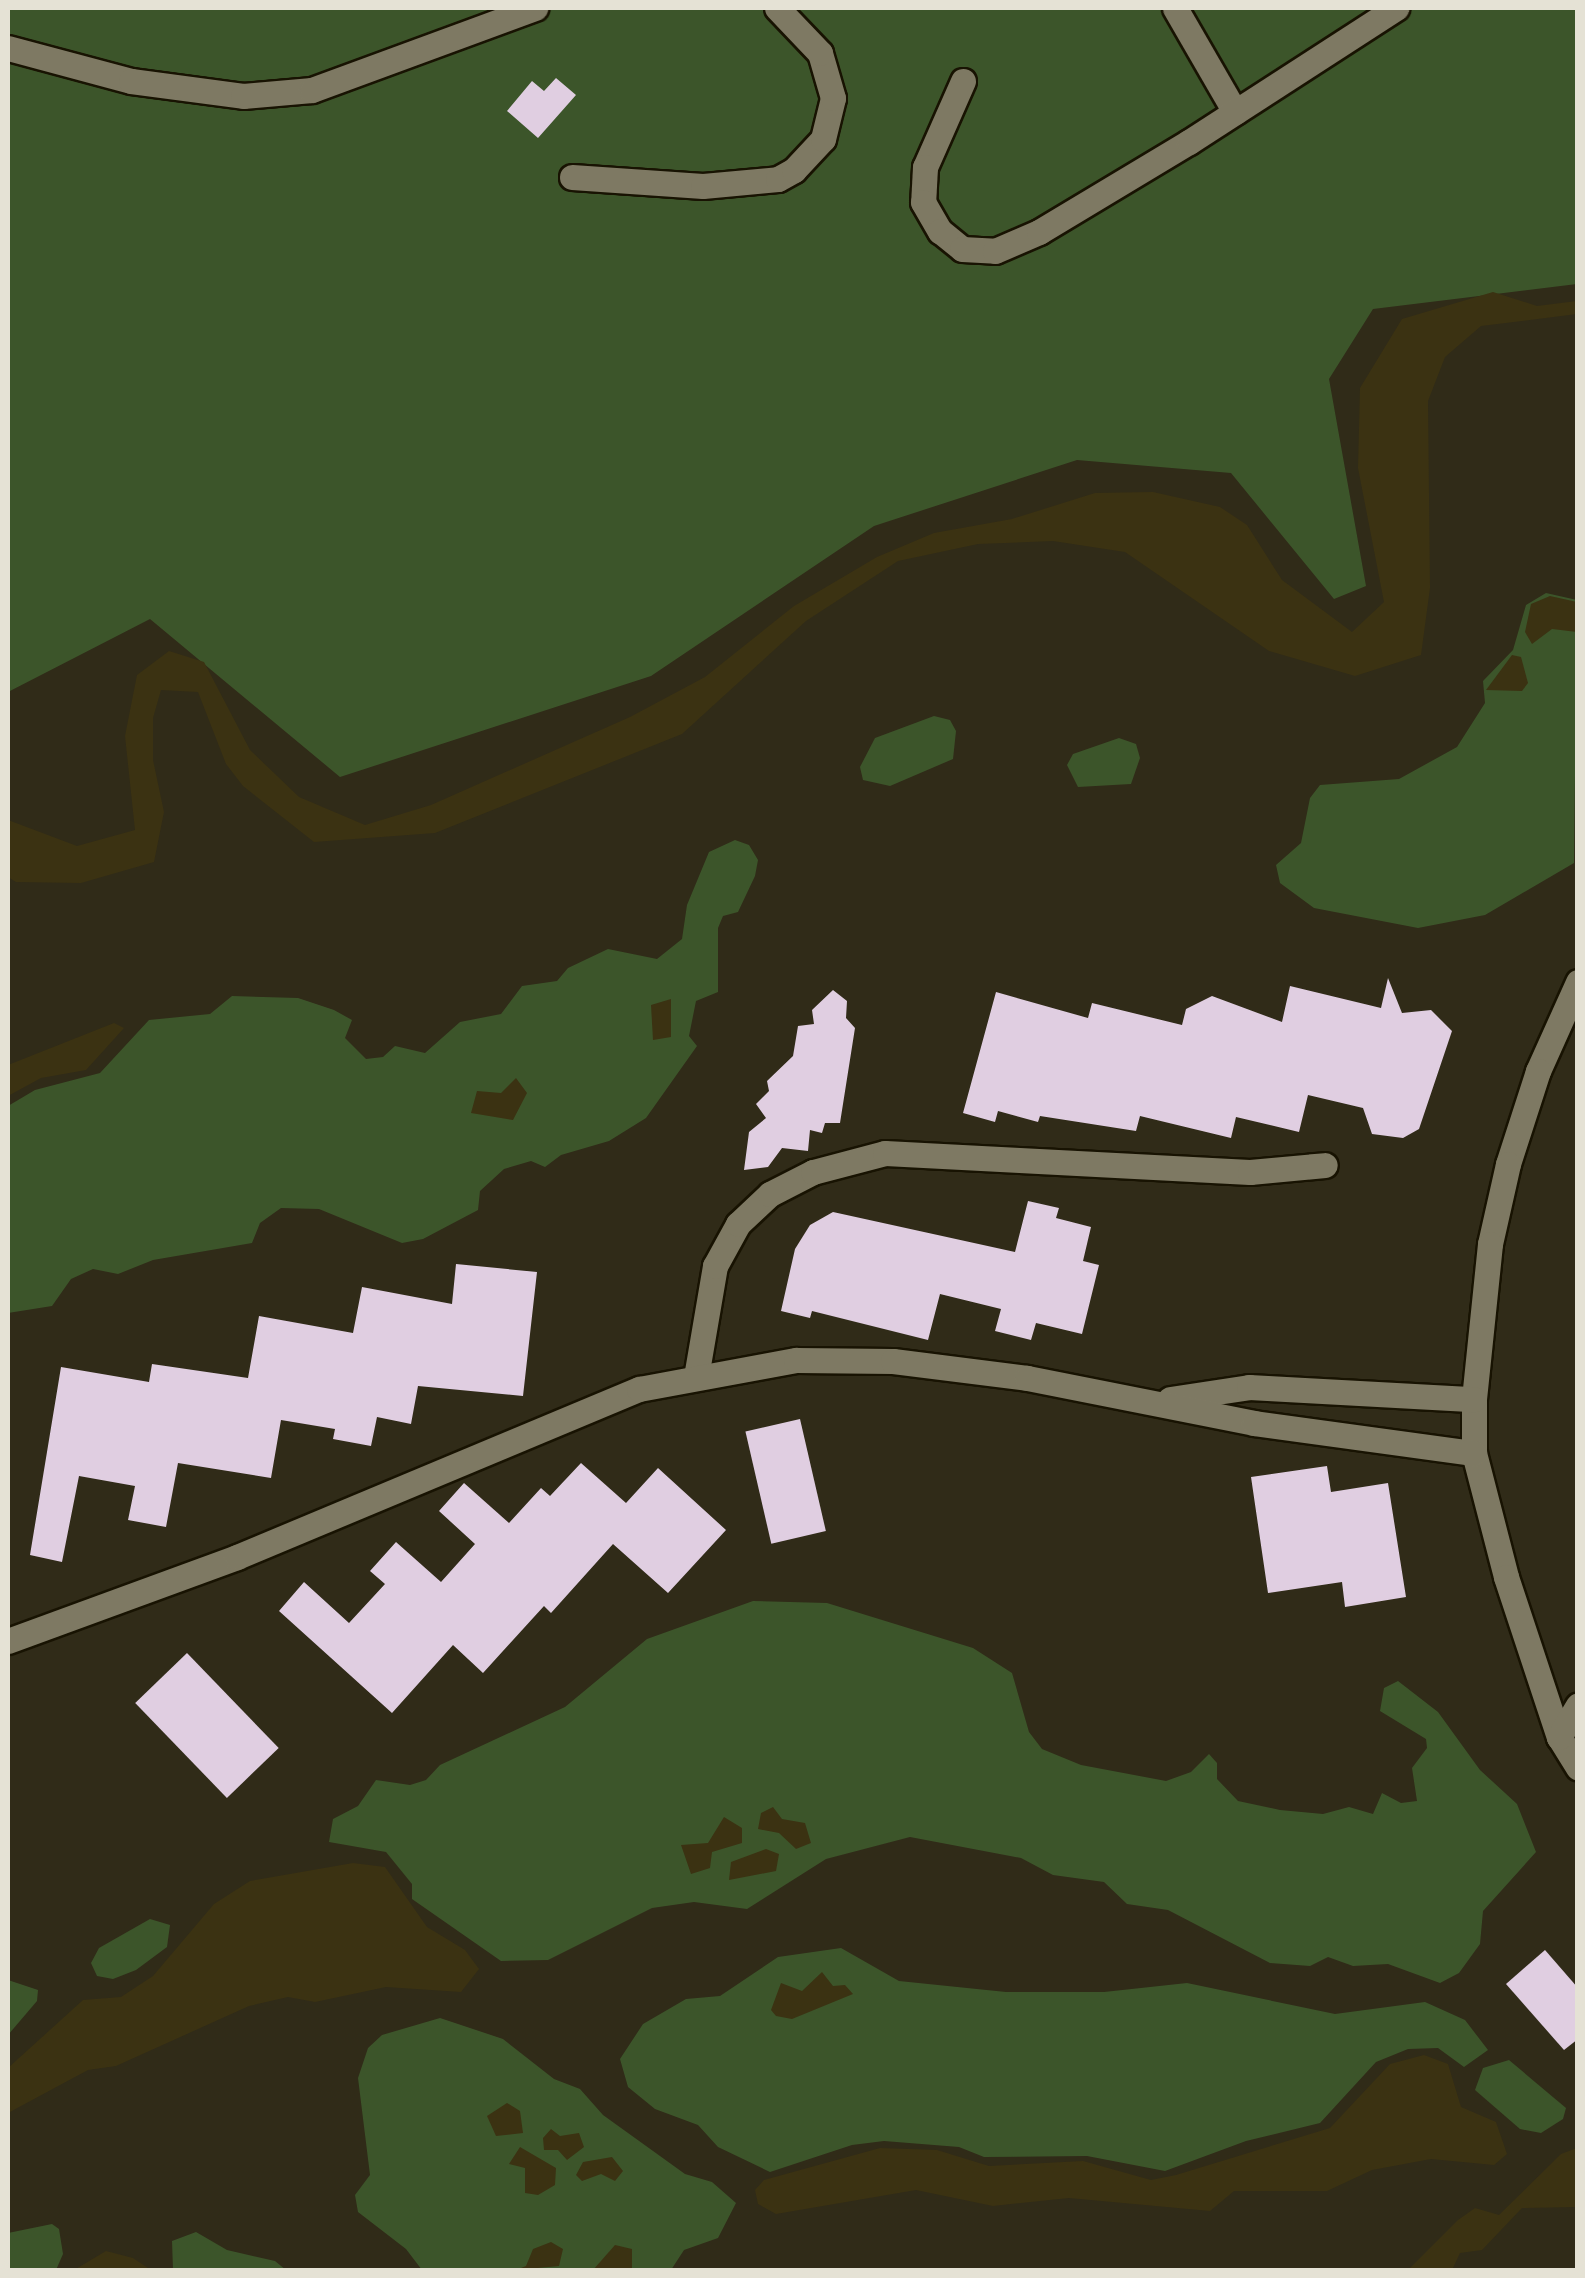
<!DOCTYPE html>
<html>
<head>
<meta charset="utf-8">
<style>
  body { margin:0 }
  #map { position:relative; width:1585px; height:2278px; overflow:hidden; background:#302b18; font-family:"Archivo Narrow",sans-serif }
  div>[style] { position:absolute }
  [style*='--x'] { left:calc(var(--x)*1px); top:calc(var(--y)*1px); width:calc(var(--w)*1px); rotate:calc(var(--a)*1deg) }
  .green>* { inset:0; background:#3c552a }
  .sand>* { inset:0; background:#3b3212 }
  .building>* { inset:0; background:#e0cee1; transform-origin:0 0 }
  .roads { filter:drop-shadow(2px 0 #181302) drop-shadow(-2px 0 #181302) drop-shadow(0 2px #181302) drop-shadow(0 -2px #181302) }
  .street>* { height:25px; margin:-12.5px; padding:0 12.5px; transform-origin:12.5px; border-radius:12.5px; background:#7e7963 }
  span { translate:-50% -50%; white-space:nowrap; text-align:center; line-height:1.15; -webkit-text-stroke:10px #16140b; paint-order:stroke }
  .frame { position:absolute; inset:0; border:10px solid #e5e2d5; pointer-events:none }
</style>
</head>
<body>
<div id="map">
  <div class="green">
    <i style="clip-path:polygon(8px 8px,1577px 8px,1577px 284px,1373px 309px,1329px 379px,1366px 586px,1334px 599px,1231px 473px,1077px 460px,874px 526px,651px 676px,340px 777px,150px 619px,8px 692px)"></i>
    <i style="clip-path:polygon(1546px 593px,1577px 600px,1574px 863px,1485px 915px,1418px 928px,1314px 908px,1280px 883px,1276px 865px,1301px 843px,1310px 798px,1320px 785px,1399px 779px,1457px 747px,1485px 703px,1483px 681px,1513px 650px,1526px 605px)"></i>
    <i style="clip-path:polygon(934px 716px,950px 720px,956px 731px,953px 759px,890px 786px,863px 780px,860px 767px,875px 738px)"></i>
    <i style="clip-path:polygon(1119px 738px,1136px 744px,1140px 758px,1131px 784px,1078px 787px,1067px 765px,1073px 754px)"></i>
    <i style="clip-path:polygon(735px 840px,749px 845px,758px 860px,755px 876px,738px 912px,723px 916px,718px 928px,718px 992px,696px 1001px,689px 1036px,697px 1046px,646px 1118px,609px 1141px,561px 1155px,545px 1167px,531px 1161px,504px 1169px,480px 1191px,478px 1210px,423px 1239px,402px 1243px,319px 1209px,281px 1208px,260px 1223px,252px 1243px,153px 1260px,118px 1274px,93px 1269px,71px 1279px,52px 1306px,8px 1313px,8px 1106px,35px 1090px,100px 1073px,149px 1020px,210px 1014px,232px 996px,298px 998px,334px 1010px,352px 1020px,345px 1038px,366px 1059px,383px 1057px,395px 1046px,425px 1053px,460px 1022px,501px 1014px,522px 986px,557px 981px,568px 968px,608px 949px,657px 959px,682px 939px,687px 905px,709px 852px)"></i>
    <i style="clip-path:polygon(753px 1601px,827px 1603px,973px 1648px,1012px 1673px,1029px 1732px,1042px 1749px,1081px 1765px,1166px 1781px,1191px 1772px,1209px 1754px,1217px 1763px,1217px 1779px,1238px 1801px,1280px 1810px,1323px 1814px,1349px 1807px,1373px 1814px,1382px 1793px,1401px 1803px,1417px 1801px,1412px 1768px,1427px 1748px,1426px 1739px,1380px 1711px,1384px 1688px,1398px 1681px,1438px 1712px,1480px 1770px,1517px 1804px,1536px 1852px,1483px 1911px,1480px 1944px,1459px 1973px,1440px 1983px,1388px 1964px,1353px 1966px,1328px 1957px,1310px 1966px,1270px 1963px,1168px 1910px,1127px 1904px,1104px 1882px,1053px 1875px,1021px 1858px,910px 1837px,826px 1859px,747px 1909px,694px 1902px,652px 1908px,548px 1960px,501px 1961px,412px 1899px,412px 1884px,386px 1852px,329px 1842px,333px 1819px,358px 1806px,376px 1780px,410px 1785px,426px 1780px,440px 1765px,565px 1707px,647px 1639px)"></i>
    <i style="clip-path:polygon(150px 1919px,170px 1925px,167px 1947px,136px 1970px,113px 1979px,97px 1976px,91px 1963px,99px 1948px)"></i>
    <i style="clip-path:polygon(841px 1948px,899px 1981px,1006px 1992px,1104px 1992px,1187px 1983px,1335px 2014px,1425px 2002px,1465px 2020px,1488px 2050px,1464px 2067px,1438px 2048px,1408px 2049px,1376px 2062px,1320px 2123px,1246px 2141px,1165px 2171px,1087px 2156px,984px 2157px,959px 2147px,884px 2141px,852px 2145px,770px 2172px,718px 2147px,698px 2125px,655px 2109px,628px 2087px,620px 2059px,643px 2024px,686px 1999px,720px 1996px,778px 1957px)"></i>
    <i style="clip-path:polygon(8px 1980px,38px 1990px,37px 2001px,8px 2035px)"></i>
    <i style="clip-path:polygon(440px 2018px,503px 2039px,554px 2079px,580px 2089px,603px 2115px,685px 2174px,712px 2182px,736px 2203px,718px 2238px,684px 2250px,671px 2270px,422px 2270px,406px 2249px,358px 2212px,355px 2195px,370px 2175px,358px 2078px,368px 2048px,382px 2035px)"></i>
    <i style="clip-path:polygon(1509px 2060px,1566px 2108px,1563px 2119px,1541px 2133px,1520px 2129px,1475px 2090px,1483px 2068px)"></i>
    <i style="clip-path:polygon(52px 2224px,59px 2229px,63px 2254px,56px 2270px,8px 2270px,8px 2233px)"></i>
    <i style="clip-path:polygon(196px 2232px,227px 2250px,275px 2261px,286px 2270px,173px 2270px,172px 2241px)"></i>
  </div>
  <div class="sand">
    <i style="clip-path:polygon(1493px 292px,1537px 306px,1577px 301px,1577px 314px,1481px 326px,1445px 357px,1428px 401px,1430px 588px,1421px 655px,1355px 676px,1269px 651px,1125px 552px,1053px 541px,978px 544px,898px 561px,806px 621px,682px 734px,435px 833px,314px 842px,243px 786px,226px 764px,198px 692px,161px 690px,153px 718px,153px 760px,164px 812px,154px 862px,81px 883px,16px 882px,8px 877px,8px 820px,77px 846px,135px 830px,125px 736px,137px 675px,169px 651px,204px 662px,250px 750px,299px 797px,365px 825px,431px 805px,630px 717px,705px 677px,794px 606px,877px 557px,934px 533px,1012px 519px,1095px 493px,1153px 492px,1220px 507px,1247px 525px,1282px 580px,1352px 632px,1384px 602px,1358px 468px,1360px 388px,1402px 319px)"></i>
    <i style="clip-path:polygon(1550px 596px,1577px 602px,1577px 632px,1552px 629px,1532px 644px,1525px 632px,1531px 604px)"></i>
    <i style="clip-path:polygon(1512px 655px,1521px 657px,1528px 683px,1522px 691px,1486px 690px)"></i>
    <i style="clip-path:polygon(671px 999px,671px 1037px,653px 1040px,651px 1005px)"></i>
    <i style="clip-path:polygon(114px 1023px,124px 1028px,86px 1070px,41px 1078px,8px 1096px,8px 1065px)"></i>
    <i style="clip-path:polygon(516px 1078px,527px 1093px,513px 1120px,471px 1113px,477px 1091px,501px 1093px)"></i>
    <i style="clip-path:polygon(773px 1807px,782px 1819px,805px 1823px,811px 1843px,796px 1849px,779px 1833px,758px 1829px,761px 1813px)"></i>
    <i style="clip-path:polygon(724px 1817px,742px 1828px,742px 1843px,712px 1852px,710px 1868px,691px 1874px,681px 1845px,708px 1843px)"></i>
    <i style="clip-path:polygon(766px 1849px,779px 1854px,776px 1871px,729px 1880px,731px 1862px)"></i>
    <i style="clip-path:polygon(353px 1863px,385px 1867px,427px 1927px,465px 1950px,479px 1969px,461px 1992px,386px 1987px,315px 2002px,288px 1997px,249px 2006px,116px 2066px,88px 2070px,8px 2113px,8px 2068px,83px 2000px,121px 1997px,153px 1976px,214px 1904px,250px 1881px)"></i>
    <i style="clip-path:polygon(822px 1972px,833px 1986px,845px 1985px,853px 1994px,792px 2019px,776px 2016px,771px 2010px,781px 1983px,802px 1991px)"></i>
    <i style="clip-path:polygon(1424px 2055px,1448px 2064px,1461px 2107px,1496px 2122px,1507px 2154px,1494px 2165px,1431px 2159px,1372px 2170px,1327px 2191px,1234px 2191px,1210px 2211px,1069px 2198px,993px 2206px,916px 2190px,776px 2214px,758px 2204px,755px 2190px,764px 2180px,880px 2148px,937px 2150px,989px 2166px,1083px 2161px,1151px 2180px,1176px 2175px,1330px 2128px,1390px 2064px)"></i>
    <i style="clip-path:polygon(507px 2103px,520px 2111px,523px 2133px,496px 2136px,487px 2116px)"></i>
    <i style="clip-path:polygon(551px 2129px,560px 2136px,579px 2133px,584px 2147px,567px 2160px,558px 2150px,544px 2150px,543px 2138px)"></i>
    <i style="clip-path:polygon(520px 2147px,556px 2168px,555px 2185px,538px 2195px,525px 2193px,525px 2168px,509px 2164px)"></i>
    <i style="clip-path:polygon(1577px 2148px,1575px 2207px,1522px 2208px,1482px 2250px,1460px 2253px,1452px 2270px,1408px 2270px,1458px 2220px,1475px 2208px,1499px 2215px,1561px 2154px)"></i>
    <i style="clip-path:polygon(612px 2157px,623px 2171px,615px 2181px,601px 2174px,582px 2181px,576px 2175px,583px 2162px)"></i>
    <i style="clip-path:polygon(551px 2242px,563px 2249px,559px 2266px,516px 2270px,526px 2266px,533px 2249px)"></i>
    <i style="clip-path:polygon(615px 2245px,632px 2249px,632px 2270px,593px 2270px)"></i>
    <i style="clip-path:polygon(106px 2251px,133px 2258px,151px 2270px,74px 2270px)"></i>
  </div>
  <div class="building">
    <i style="clip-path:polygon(556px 78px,576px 95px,538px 138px,507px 111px,532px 81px,544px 91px)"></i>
    <i style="clip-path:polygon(1388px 978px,1402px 1013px,1431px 1010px,1452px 1031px,1419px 1129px,1403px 1138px,1372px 1134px,1363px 1108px,1308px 1095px,1299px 1132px,1236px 1117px,1231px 1138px,1140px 1116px,1136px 1131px,1040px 1116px,1038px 1122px,998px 1111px,995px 1122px,963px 1113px,996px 992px,1088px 1018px,1092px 1003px,1182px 1025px,1186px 1009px,1212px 996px,1282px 1022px,1290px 986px,1381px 1008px)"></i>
    <i style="clip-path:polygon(833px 990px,847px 1001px,846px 1018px,855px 1028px,840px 1123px,825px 1123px,822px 1133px,810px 1130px,808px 1151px,782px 1148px,768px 1167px,744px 1170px,749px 1132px,766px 1118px,756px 1104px,769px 1091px,767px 1081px,793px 1056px,798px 1026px,814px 1024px,812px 1010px)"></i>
    <i style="clip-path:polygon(1028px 1201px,1059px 1208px,1056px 1218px,1091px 1227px,1083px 1261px,1099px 1265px,1082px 1334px,1036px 1323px,1031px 1340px,995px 1331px,1001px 1309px,940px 1294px,928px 1340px,812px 1311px,810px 1318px,781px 1311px,795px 1249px,810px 1225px,833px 1212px,1015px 1252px)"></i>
    <i style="clip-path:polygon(456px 1264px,537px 1272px,523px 1396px,418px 1386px,411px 1424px,377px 1417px,371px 1446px,333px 1439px,335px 1429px,281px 1420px,271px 1478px,178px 1463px,166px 1527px,128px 1520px,135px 1486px,79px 1476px,62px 1562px,30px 1555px,61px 1367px,149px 1382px,152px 1364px,248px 1378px,259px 1316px,353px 1333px,362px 1287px,452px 1304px)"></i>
    <i style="left:800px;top:1419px;width:115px;height:56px;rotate:77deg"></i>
    <i style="clip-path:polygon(581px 1463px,626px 1503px,658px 1468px,726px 1530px,668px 1593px,613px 1544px,551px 1613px,544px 1606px,483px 1673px,453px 1645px,392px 1713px,279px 1611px,304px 1582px,349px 1623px,385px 1584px,370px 1571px,396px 1542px,441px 1582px,475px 1544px,439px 1511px,464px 1483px,509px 1523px,541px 1488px,550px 1496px)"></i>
    <i style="clip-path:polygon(1327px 1466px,1331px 1492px,1388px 1483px,1406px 1597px,1345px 1607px,1342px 1582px,1268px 1593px,1251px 1477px)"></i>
    <i style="left:187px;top:1653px;width:132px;height:72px;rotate:46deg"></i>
    <i style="clip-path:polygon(1545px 1950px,1578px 1988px,1578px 2039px,1564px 2050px,1506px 1984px)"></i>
  </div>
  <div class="roads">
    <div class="street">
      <i style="--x:1175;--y:8;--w:120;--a:60"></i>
      <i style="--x:8;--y:48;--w:127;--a:15"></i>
      <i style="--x:131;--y:81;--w:113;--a:7.6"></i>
      <i style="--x:243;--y:96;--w:69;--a:-5"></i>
      <i style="--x:312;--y:90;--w:238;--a:-20.2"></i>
      <i style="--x:963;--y:81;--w:94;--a:113.8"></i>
      <i style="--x:925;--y:167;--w:35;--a:93"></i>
      <i style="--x:923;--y:202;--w:34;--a:60"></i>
      <i style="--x:940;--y:231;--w:28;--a:39"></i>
      <i style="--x:962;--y:249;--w:33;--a:3"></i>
      <i style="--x:995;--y:251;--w:48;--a:-23.4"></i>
      <i style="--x:1039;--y:232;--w:175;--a:-31"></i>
      <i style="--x:1189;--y:142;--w:247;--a:-32.9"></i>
      <i style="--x:572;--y:177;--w:131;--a:3.9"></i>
      <i style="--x:703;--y:186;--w:75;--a:-5.3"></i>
      <i style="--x:778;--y:179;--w:18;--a:-29"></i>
      <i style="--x:794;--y:170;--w:42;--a:-46.9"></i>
      <i style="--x:823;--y:139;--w:42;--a:-76.3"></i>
      <i style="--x:833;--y:98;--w:47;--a:-106.1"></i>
      <i style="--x:820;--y:53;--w:62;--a:-133.7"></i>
      <i style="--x:1578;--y:982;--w:98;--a:114.2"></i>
      <i style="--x:1538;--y:1071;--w:98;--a:107.9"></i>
      <i style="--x:1508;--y:1164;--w:82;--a:102.7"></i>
      <i style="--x:1490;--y:1244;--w:156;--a:95.9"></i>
      <i style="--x:1474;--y:1399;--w:54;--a:90"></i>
      <i style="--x:1474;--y:1453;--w:128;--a:75.5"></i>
      <i style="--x:1506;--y:1577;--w:169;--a:71.7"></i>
      <i style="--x:1559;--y:1737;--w:36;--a:58"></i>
      <i style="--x:696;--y:1377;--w:113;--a:-80.3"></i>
      <i style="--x:715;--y:1266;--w:48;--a:-61.3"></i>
      <i style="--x:738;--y:1224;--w:44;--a:-43.2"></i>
      <i style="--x:770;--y:1194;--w:48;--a:-27.1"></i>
      <i style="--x:813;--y:1172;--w:74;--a:-14.8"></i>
      <i style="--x:885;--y:1153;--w:365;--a:3"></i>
      <i style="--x:1250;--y:1172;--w:75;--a:-5.3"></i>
      <i style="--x:1170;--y:1399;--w:80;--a:-8.6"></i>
      <i style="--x:1249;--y:1387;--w:225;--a:3.1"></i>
      <i style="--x:8;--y:1641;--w:244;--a:-20.1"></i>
      <i style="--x:237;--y:1557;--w:436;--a:-22.7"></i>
      <i style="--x:639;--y:1389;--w:160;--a:-10.5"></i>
      <i style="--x:796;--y:1360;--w:97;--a:0.6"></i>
      <i style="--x:893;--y:1361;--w:135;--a:7.2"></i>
      <i style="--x:1027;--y:1378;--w:231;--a:11.2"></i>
      <i style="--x:1254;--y:1423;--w:222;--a:7.8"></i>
      <i style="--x:1559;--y:1737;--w:37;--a:-59"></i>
    </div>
  </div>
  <div class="frame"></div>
</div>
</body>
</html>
